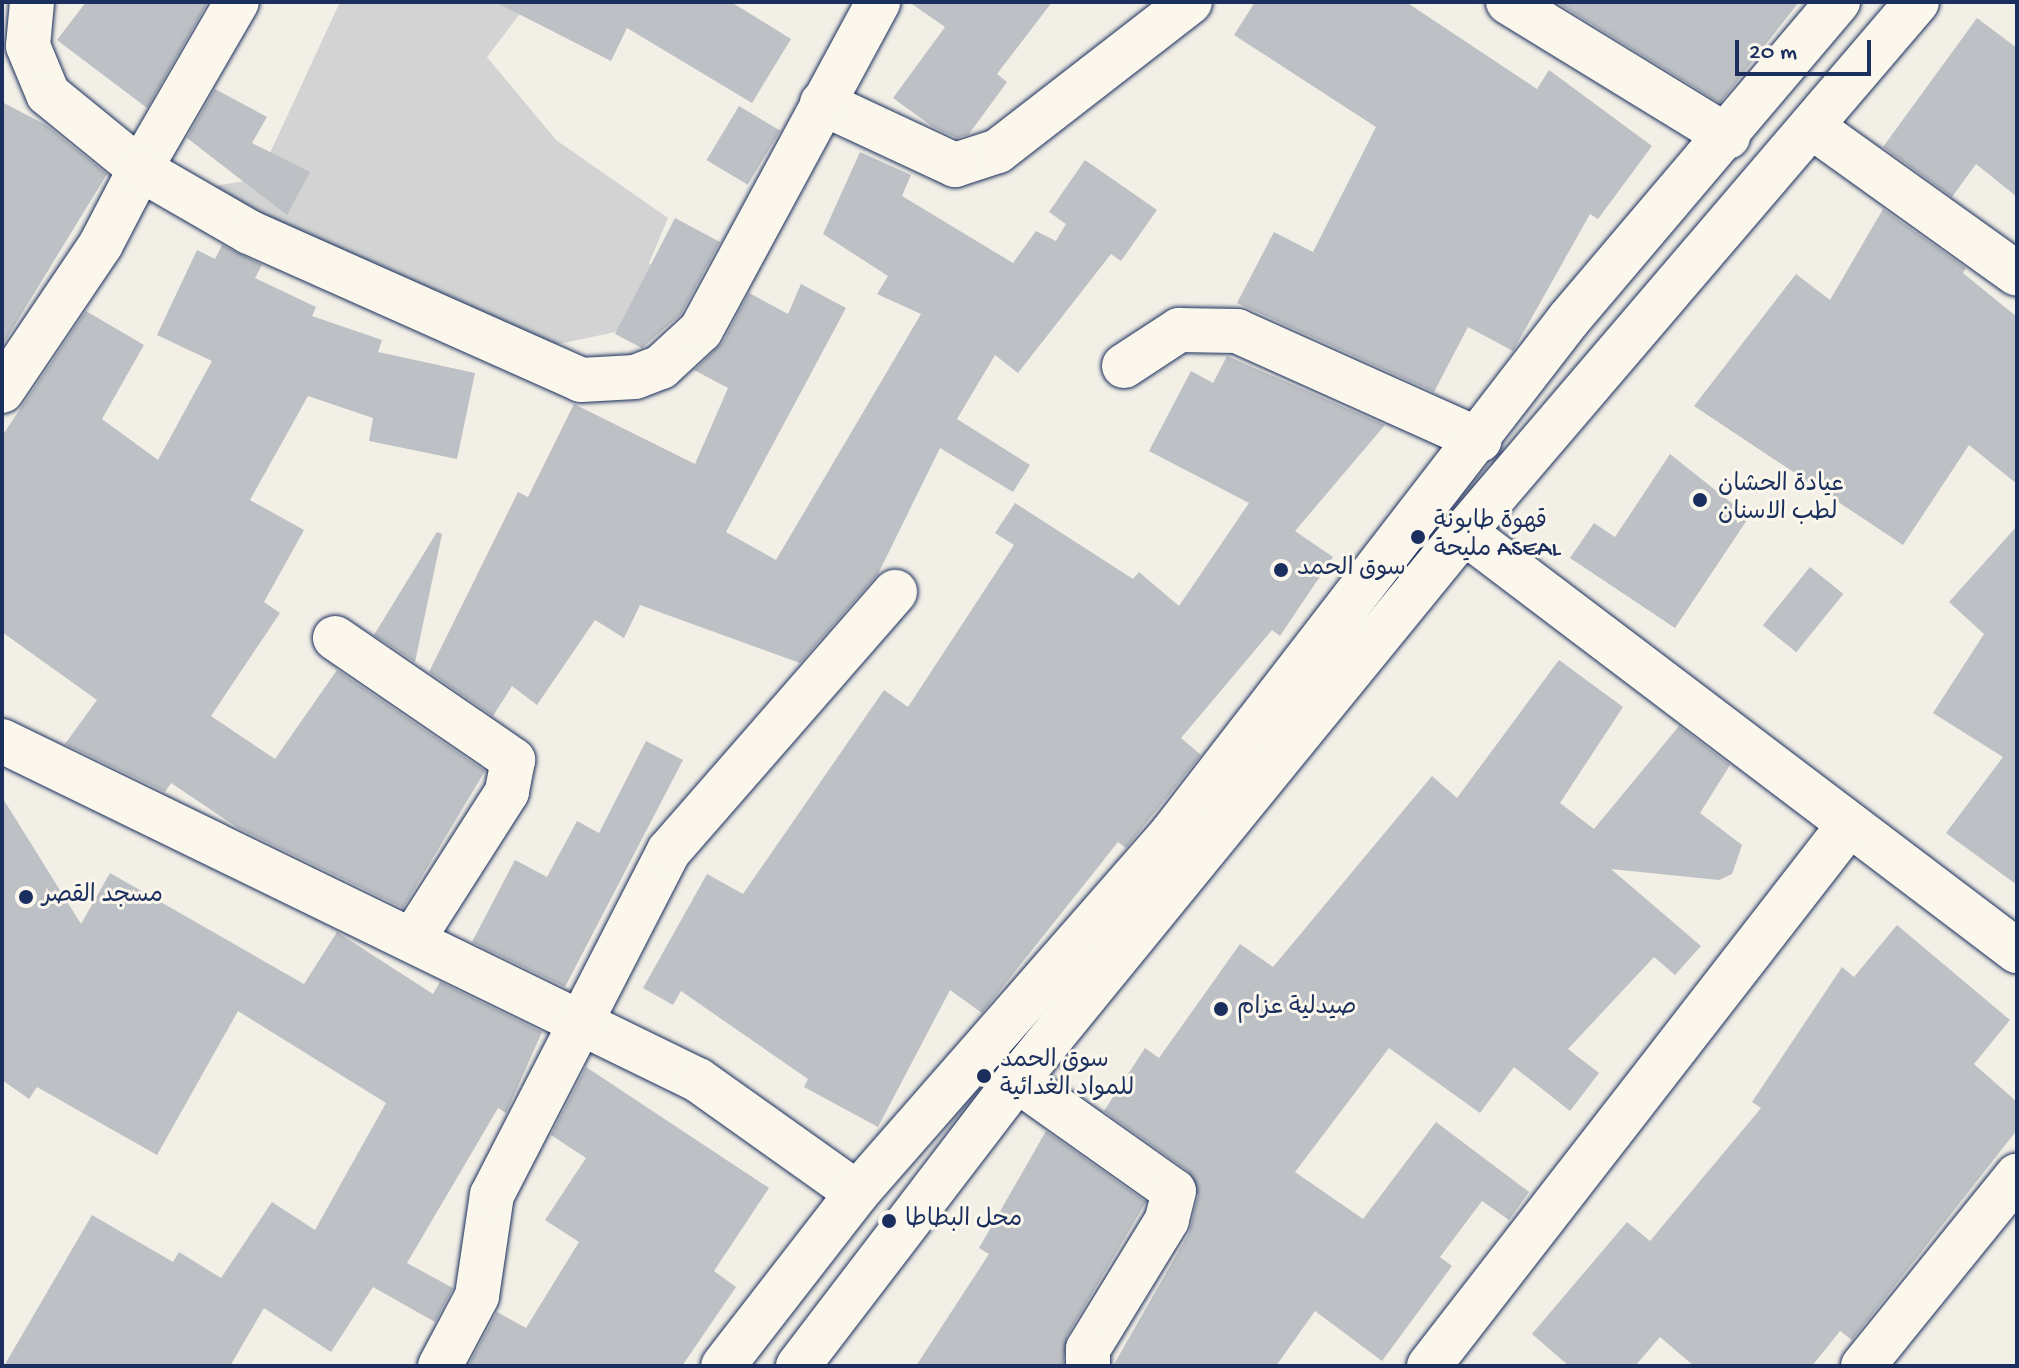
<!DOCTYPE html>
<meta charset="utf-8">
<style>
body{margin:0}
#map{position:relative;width:2019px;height:1368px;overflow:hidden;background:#f2efe6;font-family:"Gochi Hand","Playpen Sans Arabic",sans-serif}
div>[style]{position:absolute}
.green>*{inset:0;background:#d2d3d2}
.building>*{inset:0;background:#bdc0c4;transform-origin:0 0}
.roads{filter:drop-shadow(0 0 2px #1b2f5e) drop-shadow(0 0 2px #1b2f5e)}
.minor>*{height:44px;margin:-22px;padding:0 22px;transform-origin:22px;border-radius:22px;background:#fbf7ec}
.major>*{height:44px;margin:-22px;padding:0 22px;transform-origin:22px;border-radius:22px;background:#fbf7ec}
.dots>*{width:22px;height:22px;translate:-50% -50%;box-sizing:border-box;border:4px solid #fbf7ec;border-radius:50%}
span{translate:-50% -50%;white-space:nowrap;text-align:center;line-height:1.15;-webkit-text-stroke:6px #fbf7ec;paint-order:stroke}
.poi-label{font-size:24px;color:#1b2f5e}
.left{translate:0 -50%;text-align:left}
.frame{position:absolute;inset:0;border:4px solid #1b2f5e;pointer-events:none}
.scale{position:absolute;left:1735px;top:40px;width:136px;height:36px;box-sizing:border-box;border:4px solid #1b2f5e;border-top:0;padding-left:10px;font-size:24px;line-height:28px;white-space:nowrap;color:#1b2f5e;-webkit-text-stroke:6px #fbf7ec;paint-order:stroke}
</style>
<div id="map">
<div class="green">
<i style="clip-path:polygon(340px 2px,529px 2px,487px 57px,556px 140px,668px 218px,649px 263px,681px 287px,654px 324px,544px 347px,429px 313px,208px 187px,258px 179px)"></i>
</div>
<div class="building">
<i style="clip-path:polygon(86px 2px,208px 2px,147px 108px,57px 40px)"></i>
<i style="clip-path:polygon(495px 2px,731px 2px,791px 39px,752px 103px,627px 28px,611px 61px)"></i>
<i style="clip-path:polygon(909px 2px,1052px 2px,997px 74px,1007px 82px,969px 134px,957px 138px,933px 127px,893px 98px,945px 27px)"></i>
<i style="clip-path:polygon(1255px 2px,1406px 2px,1537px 89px,1549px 70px,1652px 146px,1598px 219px,1590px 214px,1513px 351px,1468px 327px,1434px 392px,1237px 303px,1274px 232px,1313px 252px,1376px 127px,1234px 35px)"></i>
<i style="clip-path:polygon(1556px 2px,1799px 2px,1720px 103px)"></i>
<i style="clip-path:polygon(1977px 18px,2017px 48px,2017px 197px,1976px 164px,1952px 197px,1883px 147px)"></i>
<i style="clip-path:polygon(215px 89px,267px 117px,252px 143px,310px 172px,287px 215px,187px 138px)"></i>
<i style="clip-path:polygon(2px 102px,46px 125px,107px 174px,2px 346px)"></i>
<i style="left:739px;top:106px;width:48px;height:63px;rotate:31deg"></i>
<i style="clip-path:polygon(860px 152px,911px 175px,902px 196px,1013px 263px,1036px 231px,1056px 241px,1066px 224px,1049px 212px,1085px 160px,1157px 210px,1121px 261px,1111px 254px,1018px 373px,995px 355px,957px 419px,1030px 465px,1013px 492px,940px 448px,878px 574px,800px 663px,640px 605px,624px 638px,595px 620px,537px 705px,512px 686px,493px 716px,429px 672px,518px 492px,528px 497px,574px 404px,695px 464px,728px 388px,694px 370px,723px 342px,749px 293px,788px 314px,801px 284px,846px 308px,726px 532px,776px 560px,921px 314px,877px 294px,888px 276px,823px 234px)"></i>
<i style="clip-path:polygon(1883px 209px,1966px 268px,1963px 273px,2017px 317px,2017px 484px,1969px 445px,1903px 545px,1694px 406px,1796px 274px,1830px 300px)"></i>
<i style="clip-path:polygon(675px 218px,720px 242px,681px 314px,642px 348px,615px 334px)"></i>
<i style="clip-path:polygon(222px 245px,262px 265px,255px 278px,316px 307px,312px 316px,382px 340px,378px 352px,475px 373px,457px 459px,369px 441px,373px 418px,308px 396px,250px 500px,304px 530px,264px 602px,280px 613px,211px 716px,275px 759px,337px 670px,485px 771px,403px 908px,238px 828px,171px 783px,165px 792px,65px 744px,97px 700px,2px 632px,2px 436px,86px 311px,144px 345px,102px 419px,158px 460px,212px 361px,157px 335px,197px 250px,215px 259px)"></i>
<i style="clip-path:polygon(1227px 356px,1385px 425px,1295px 531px,1333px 557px,1280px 636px,1272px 630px,1181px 738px,1201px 755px,1126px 848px,1118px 842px,982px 1013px,950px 990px,878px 1127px,804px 1087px,808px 1079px,681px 991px,673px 1005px,643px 988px,707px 874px,743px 894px,884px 690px,908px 707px,1014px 545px,995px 533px,1015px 503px,1133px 579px,1139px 572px,1179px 606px,1249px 503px,1149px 451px,1191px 371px,1213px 383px)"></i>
<i style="clip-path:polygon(1670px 454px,1749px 517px,1675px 628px,1570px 558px,1594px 523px,1615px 537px)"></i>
<i style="clip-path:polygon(2017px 526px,2017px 885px,1946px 833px,2003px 757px,1933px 713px,1984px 634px,1949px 602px)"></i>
<i style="clip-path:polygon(437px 532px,442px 534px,415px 662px,374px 635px)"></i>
<i style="left:1810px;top:567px;width:43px;height:75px;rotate:39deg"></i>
<i style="clip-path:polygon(1559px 660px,1623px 707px,1560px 803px,1594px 829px,1679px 726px,1730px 765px,1700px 813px,1742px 845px,1732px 874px,1719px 880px,1611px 869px,1701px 946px,1675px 975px,1654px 957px,1568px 1049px,1599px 1073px,1570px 1111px,1514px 1067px,1480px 1113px,1389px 1048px,1295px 1172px,1363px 1219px,1436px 1122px,1529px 1192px,1509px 1220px,1482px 1201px,1440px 1257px,1452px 1266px,1382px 1361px,1315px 1311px,1276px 1366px,1113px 1366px,1189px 1233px,1198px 1196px,1188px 1171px,1104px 1111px,1145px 1048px,1159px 1058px,1240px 944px,1273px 967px,1432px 776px,1457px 798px)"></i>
<i style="clip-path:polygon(646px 741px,683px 760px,565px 987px,472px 942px,515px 860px,547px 877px,577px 821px,599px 833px)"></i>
<i style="clip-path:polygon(2px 797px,81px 924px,110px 873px,304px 984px,337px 932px,433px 994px,440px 982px,542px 1032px,506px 1113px,498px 1108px,407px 1263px,453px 1288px,435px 1322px,373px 1287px,331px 1352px,264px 1308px,230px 1366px,4px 1366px,92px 1215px,173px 1262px,179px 1252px,221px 1278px,272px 1202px,315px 1230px,386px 1103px,238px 1011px,157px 1155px,37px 1087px,29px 1099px,2px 1080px)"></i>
<i style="clip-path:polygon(1897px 925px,2010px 1020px,1974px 1064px,2017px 1102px,2017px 1130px,1852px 1340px,1840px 1331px,1812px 1366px,1694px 1366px,1660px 1337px,1635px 1366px,1569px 1366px,1532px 1334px,1627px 1222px,1650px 1241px,1761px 1108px,1752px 1102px,1842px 967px,1854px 977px)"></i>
<i style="clip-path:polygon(586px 1067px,769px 1188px,714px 1271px,736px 1287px,682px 1366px,468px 1366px,497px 1312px,526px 1328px,579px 1242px,545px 1220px,586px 1158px,551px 1135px)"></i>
<i style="clip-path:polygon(1046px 1131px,1146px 1202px,1067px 1336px,1063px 1366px,916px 1366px,989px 1254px,979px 1248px)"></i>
</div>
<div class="roads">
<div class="minor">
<i style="left:32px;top:2px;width:44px;rotate:95.2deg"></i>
<i style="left:28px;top:46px;width:52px;rotate:67.4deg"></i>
<i style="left:48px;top:94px;width:119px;rotate:39.2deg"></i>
<i style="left:140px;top:169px;width:193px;rotate:-59.9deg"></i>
<i style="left:1508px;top:2px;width:258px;rotate:31.5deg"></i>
<i style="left:822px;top:103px;width:147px;rotate:25deg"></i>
<i style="left:955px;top:165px;width:45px;rotate:-18deg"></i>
<i style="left:998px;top:151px;width:243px;rotate:-37.8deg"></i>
<i style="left:1812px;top:127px;width:252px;rotate:35.6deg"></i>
<i style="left:1124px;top:366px;width:66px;rotate:-33.2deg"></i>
<i style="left:1179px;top:330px;width:58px;rotate:1deg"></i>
<i style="left:1237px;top:331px;width:266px;rotate:24.2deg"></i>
<i style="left:2px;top:391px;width:177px;rotate:-56deg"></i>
<i style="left:101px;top:244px;width:85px;rotate:-62.5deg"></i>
<i style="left:140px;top:169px;width:126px;rotate:30deg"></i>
<i style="left:249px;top:232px;width:363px;rotate:24deg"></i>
<i style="left:581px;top:380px;width:54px;rotate:-3.2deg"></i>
<i style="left:635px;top:377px;width:28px;rotate:-21deg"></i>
<i style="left:661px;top:367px;width:54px;rotate:-42.8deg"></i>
<i style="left:701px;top:330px;width:373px;rotate:-61.6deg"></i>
<i style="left:1464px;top:532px;width:694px;rotate:37.15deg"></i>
<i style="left:335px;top:638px;width:216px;rotate:34.4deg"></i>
<i style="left:513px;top:760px;width:33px;rotate:101deg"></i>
<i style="left:507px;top:792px;width:174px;rotate:122.6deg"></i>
<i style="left:2px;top:741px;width:774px;rotate:25.97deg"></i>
<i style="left:698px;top:1080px;width:195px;rotate:35.4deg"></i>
<i style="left:1017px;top:1080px;width:192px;rotate:35.3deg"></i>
<i style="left:1174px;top:1191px;width:30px;rotate:104deg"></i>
<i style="left:1167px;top:1220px;width:151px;rotate:121.5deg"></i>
<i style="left:1088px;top:1349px;width:17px;rotate:90deg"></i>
<i style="left:440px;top:1366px;width:79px;rotate:-62.1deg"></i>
<i style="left:477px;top:1296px;width:102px;rotate:-81.6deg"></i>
<i style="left:492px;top:1195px;width:387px;rotate:-62.8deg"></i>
<i style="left:669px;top:851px;width:344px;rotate:-48.9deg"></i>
<i style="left:1429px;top:1366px;width:683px;rotate:-52.19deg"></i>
<i style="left:1863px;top:1366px;width:245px;rotate:-51deg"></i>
</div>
<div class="major">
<i style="left:723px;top:1366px;width:219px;rotate:-52.2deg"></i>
<i style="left:857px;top:1193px;width:478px;rotate:-48.8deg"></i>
<i style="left:1172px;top:833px;width:649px;rotate:-52.32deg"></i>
<i style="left:1569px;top:319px;width:416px;rotate:-49.7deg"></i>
<i style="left:798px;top:1366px;width:360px;rotate:-52.6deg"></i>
<i style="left:1017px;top:1080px;width:707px;rotate:-50.8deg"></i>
<i style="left:1464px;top:532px;width:697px;rotate:-49.48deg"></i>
</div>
</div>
<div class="dots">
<i style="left:1700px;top:500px;background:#1b2f5e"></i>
<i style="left:1418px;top:537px;background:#1b2f5e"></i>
<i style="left:1281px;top:570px;background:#1b2f5e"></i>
<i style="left:26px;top:897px;background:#1b2f5e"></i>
<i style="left:1221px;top:1009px;background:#1b2f5e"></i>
<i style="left:984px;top:1076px;background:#1b2f5e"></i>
<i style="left:889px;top:1221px;background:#1b2f5e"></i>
</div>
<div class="poi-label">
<span class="left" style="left:1718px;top:500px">عيادة الحشان<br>لطب الاسنان</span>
<span class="left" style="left:1434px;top:537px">قهوة طابونة<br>مليحة ASEAL</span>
<span class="left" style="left:1297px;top:570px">سوق الحمد</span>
<span class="left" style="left:42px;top:897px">مسجد القصر</span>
<span class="left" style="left:1237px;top:1009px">صيدلية عزام</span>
<span class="left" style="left:1000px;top:1076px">سوق الحمد<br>للمواد الغدائية</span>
<span class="left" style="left:905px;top:1221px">محل البطاطا</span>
</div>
<div class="frame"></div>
<div class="scale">20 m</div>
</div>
